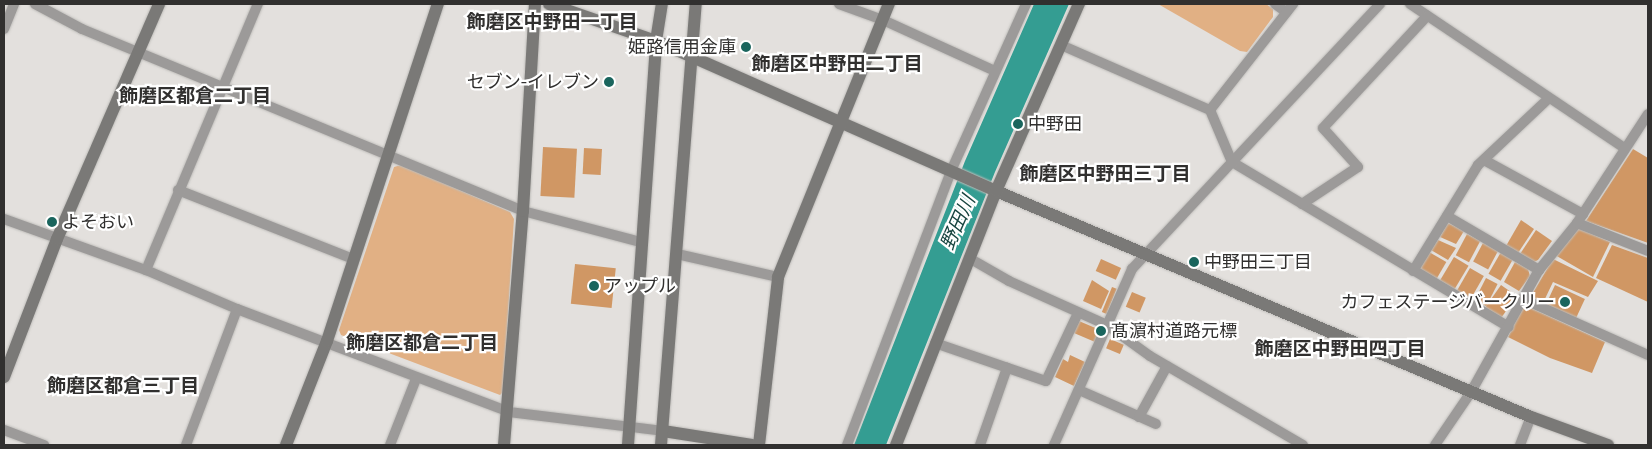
<!DOCTYPE html>
<meta charset="utf-8">
<style>
body{margin:0}
#map{position:relative;width:1652px;height:449px;overflow:hidden;background:#e3e0dd;font-family:Karla,"Noto Sans JP",sans-serif}
div>[style]{position:absolute}
.green>*{inset:0;background:#e1b084}
.water>*{inset:0;background:#349d92}
.building>*{inset:0;background:#d09764;transform-origin:0 0}
.roads{filter:drop-shadow(0 0 1px #bfbdba) drop-shadow(0 0 1px #bfbdba)}
.street>*{height:10px;margin:-5px;padding:0 5px;transform-origin:5px;border-radius:5px;background:#9c9a99}
.secondary>*{height:12px;margin:-6px;padding:0 6px;transform-origin:6px;border-radius:6px;background:#7a7977}
.dots>*{width:14px;height:14px;translate:-50% -50%;box-sizing:border-box;border:2px solid #fff;border-radius:50%}
span{translate:-50% -50%;white-space:nowrap;text-align:center;line-height:1.15;-webkit-text-stroke:4.5px #fff;paint-order:stroke}
.poi-label{font-size:18px;color:#31302f}
.right{translate:-100% -50%;text-align:right}
.left{translate:0 -50%;text-align:left}
.neighbourhood-label{font-size:19px;color:#31302f;font-weight:700}
.water-label{font-size:19px;color:#17443f;font-style:italic}
.frame{position:absolute;inset:0;border:5px solid #31302f;pointer-events:none}
</style>
<div id="map">
<div class="green">
<i style="clip-path:polygon(1158px 4px,1266px 4px,1273px 9px,1273px 17px,1247px 52px,1240px 51px)"></i>
<i style="clip-path:polygon(401px 165px,510px 212px,514px 219px,503px 392px,500px 395px,341px 335px,339px 330px,394px 167px)"></i>
</div>
<div class="water">
<i style="clip-path:polygon(1034px 4px,1069px 4px,995px 172px,886px 445px,854px 445px,965px 161px)"></i>
</div>
<div class="building">
<i style="left:543px;top:147px;width:34px;height:49px;rotate:3deg"></i>
<i style="left:584px;top:148px;width:18px;height:26px;rotate:3deg"></i>
<i style="clip-path:polygon(1633px 149px,1648px 158px,1648px 243px,1586px 221px)"></i>
<i style="clip-path:polygon(1521px 220px,1534px 229px,1518px 253px,1506px 246px)"></i>
<i style="clip-path:polygon(1448px 223px,1464px 231px,1456px 244px,1440px 237px)"></i>
<i style="clip-path:polygon(1577px 228px,1610px 242px,1593px 277px,1555px 255px)"></i>
<i style="clip-path:polygon(1536px 230px,1552px 241px,1538px 260px,1532px 263px,1520px 254px)"></i>
<i style="left:1467px;top:234px;width:15px;height:24px;rotate:28deg"></i>
<i style="clip-path:polygon(1438px 240px,1456px 248px,1448px 260px,1431px 250px)"></i>
<i style="left:1483px;top:243px;width:17px;height:21px;rotate:28deg"></i>
<i style="clip-path:polygon(1612px 245px,1648px 258px,1648px 302px,1596px 278px)"></i>
<i style="left:1429px;top:252px;width:20px;height:20px;rotate:30deg"></i>
<i style="left:1501px;top:252px;width:14px;height:25px;rotate:30deg"></i>
<i style="left:1454px;top:257px;width:17px;height:27px;rotate:31deg"></i>
<i style="left:1101px;top:259px;width:22px;height:13px;rotate:24deg"></i>
<i style="clip-path:polygon(1553px 259px,1598px 281px,1588px 297px,1553px 282px,1543px 303px,1531px 296px)"></i>
<i style="clip-path:polygon(1515px 262px,1528px 269px,1530px 276px,1519px 291px,1504px 282px)"></i>
<i style="left:575px;top:264px;width:41px;height:40px;rotate:6deg"></i>
<i style="left:1470px;top:268px;width:16px;height:27px;rotate:30deg"></i>
<i style="left:1486px;top:278px;width:13px;height:25px;rotate:27deg"></i>
<i style="clip-path:polygon(1092px 280px,1109px 291px,1101px 309px,1083px 301px)"></i>
<i style="left:1501px;top:285px;width:19px;height:30px;rotate:35deg"></i>
<i style="left:1555px;top:285px;width:33px;height:22px;rotate:25deg"></i>
<i style="left:1112px;top:287px;width:5px;height:27px;rotate:22deg"></i>
<i style="left:1132px;top:292px;width:15px;height:16px;rotate:23deg"></i>
<i style="clip-path:polygon(1524px 305px,1605px 342px,1592px 373px,1550px 358px,1508px 337px)"></i>
<i style="left:1079px;top:321px;width:23px;height:13px;rotate:23deg"></i>
<i style="left:1110px;top:339px;width:15px;height:10px;rotate:23deg"></i>
<i style="clip-path:polygon(1070px 355px,1085px 362px,1074px 386px,1055px 377px,1063px 359px,1068px 362px)"></i>
</div>
<div class="roads">
<div class="street">
<i style="left:35px;top:4px;width:53px;rotate:28deg"></i>
<i style="left:82px;top:29px;width:477px;rotate:22.4deg"></i>
<i style="left:523px;top:211px;width:121px;rotate:14.8deg"></i>
<i style="left:839px;top:4px;width:47px;rotate:20deg"></i>
<i style="left:883px;top:20px;width:123px;rotate:24.5deg"></i>
<i style="left:1275px;top:4px;width:14px;rotate:36deg"></i>
<i style="left:1410px;top:4px;width:258px;rotate:33.9deg"></i>
<i style="left:4px;top:29px;width:27px;rotate:-68deg"></i>
<i style="left:1061px;top:45px;width:163px;rotate:23.6deg"></i>
<i style="left:1210px;top:110px;width:56px;rotate:67.1deg"></i>
<i style="left:1232px;top:162px;width:322px;rotate:30.8deg"></i>
<i style="left:1210px;top:110px;width:135px;rotate:-51.9deg"></i>
<i style="left:1484px;top:160px;width:113px;rotate:28.6deg"></i>
<i style="left:178px;top:190px;width:188px;rotate:21.5deg"></i>
<i style="left:1302px;top:204px;width:67px;rotate:-33.5deg"></i>
<i style="left:1358px;top:167px;width:52px;rotate:-131.9deg"></i>
<i style="left:1323px;top:128px;width:153px;rotate:-47.1deg"></i>
<i style="left:1447px;top:216px;width:107px;rotate:30.4deg"></i>
<i style="left:4px;top:219px;width:151px;rotate:19.8deg"></i>
<i style="left:146px;top:270px;width:99px;rotate:23.2deg"></i>
<i style="left:237px;top:309px;width:291px;rotate:20.7deg"></i>
<i style="left:509px;top:412px;width:155px;rotate:7deg"></i>
<i style="left:1577px;top:223px;width:76px;rotate:21.5deg"></i>
<i style="left:677px;top:254px;width:104px;rotate:12.8deg"></i>
<i style="left:969px;top:258px;width:46px;rotate:29.9deg"></i>
<i style="left:1009px;top:281px;width:107px;rotate:24.2deg"></i>
<i style="left:1107px;top:325px;width:53px;rotate:35.8deg"></i>
<i style="left:1150px;top:356px;width:177px;rotate:30.2deg"></i>
<i style="left:146px;top:270px;width:289px;rotate:-67.2deg"></i>
<i style="left:1413px;top:271px;width:124px;rotate:-58.5deg"></i>
<i style="left:1478px;top:165px;width:96px;rotate:-43.3deg"></i>
<i style="left:1523px;top:299px;width:137px;rotate:24.1deg"></i>
<i style="left:935px;top:343px;width:117px;rotate:18.9deg"></i>
<i style="left:1046px;top:381px;width:75px;rotate:-64.8deg"></i>
<i style="left:1079px;top:390px;width:84px;rotate:23.8deg"></i>
<i style="left:1139px;top:417px;width:58px;rotate:-61.2deg"></i>
<i style="left:4px;top:430px;width:43px;rotate:20.6deg"></i>
<i style="left:186px;top:445px;width:145px;rotate:-69.4deg"></i>
<i style="left:390px;top:445px;width:71px;rotate:-68.5deg"></i>
<i style="left:847px;top:445px;width:293px;rotate:-69.2deg"></i>
<i style="left:951px;top:171px;width:183px;rotate:-65.8deg"></i>
<i style="left:980px;top:445px;width:82px;rotate:-70.7deg"></i>
<i style="left:1054px;top:445px;width:193px;rotate:-66.1deg"></i>
<i style="left:1132px;top:269px;width:363px;rotate:-46.9deg"></i>
<i style="left:1435px;top:445px;width:64px;rotate:-55.8deg"></i>
<i style="left:1471px;top:392px;width:140px;rotate:-60.9deg"></i>
<i style="left:1539px;top:270px;width:60px;rotate:-51deg"></i>
<i style="left:1577px;top:223px;width:130px;rotate:-56.9deg"></i>
<i style="left:1520px;top:445px;width:30px;rotate:-69deg"></i>
</div>
<div class="secondary">
<i style="left:549px;top:4px;width:113px;rotate:19.1deg"></i>
<i style="left:656px;top:41px;width:372px;rotate:23.8deg"></i>
<i style="left:996px;top:191px;width:581px;rotate:22.9deg"></i>
<i style="left:1531px;top:417px;width:82px;rotate:20deg"></i>
<i style="left:4px;top:377px;width:148px;rotate:-69deg"></i>
<i style="left:57px;top:239px;width:256px;rotate:-66.5deg"></i>
<i style="left:663px;top:431px;width:90px;rotate:8.9deg"></i>
<i style="left:286px;top:445px;width:112px;rotate:-68.5deg"></i>
<i style="left:327px;top:341px;width:355px;rotate:-71.8deg"></i>
<i style="left:504px;top:445px;width:235px;rotate:-85.4deg"></i>
<i style="left:523px;top:211px;width:207px;rotate:-86.7deg"></i>
<i style="left:628px;top:445px;width:405px;rotate:-86deg"></i>
<i style="left:656px;top:41px;width:37px;rotate:-81deg"></i>
<i style="left:661px;top:445px;width:442px;rotate:-85.5deg"></i>
<i style="left:759px;top:445px;width:169px;rotate:-83.5deg"></i>
<i style="left:778px;top:277px;width:295px;rotate:-67.9deg"></i>
<i style="left:896px;top:445px;width:273px;rotate:-68.5deg"></i>
<i style="left:996px;top:191px;width:205px;rotate:-66.1deg"></i>
</div>
</div>
<div class="dots">
<i style="left:746px;top:47px;background:#1a655d"></i>
<i style="left:609px;top:82px;background:#1a655d"></i>
<i style="left:1018px;top:124px;background:#1a655d"></i>
<i style="left:52px;top:222px;background:#1a655d"></i>
<i style="left:1194px;top:262px;background:#1a655d"></i>
<i style="left:594px;top:286px;background:#1a655d"></i>
<i style="left:1565px;top:302px;background:#1a655d"></i>
<i style="left:1101px;top:331px;background:#1a655d"></i>
</div>
<div class="poi-label">
<span class="right" style="left:736px;top:47px">姫路信用金庫</span>
<span class="right" style="left:599px;top:82px">セブン-イレブン</span>
<span class="left" style="left:1028px;top:124px">中野田</span>
<span class="left" style="left:62px;top:222px">よそおい</span>
<span class="left" style="left:1204px;top:262px">中野田三丁目</span>
<span class="left" style="left:604px;top:286px">アップル</span>
<span class="right" style="left:1555px;top:302px">カフェステージバークリー</span>
<span class="left" style="left:1111px;top:331px">髙濵村道路元標</span>
</div>
<div class="neighbourhood-label">
<span style="left:552px;top:23px">飾磨区中野田一丁目</span>
<span style="left:837px;top:65px">飾磨区中野田二丁目</span>
<span style="left:195px;top:97px">飾磨区都倉二丁目</span>
<span style="left:1105px;top:175px">飾磨区中野田三丁目</span>
<span style="left:422px;top:344px">飾磨区都倉二丁目</span>
<span style="left:1340px;top:350px">飾磨区中野田四丁目</span>
<span style="left:123px;top:387px">飾磨区都倉三丁目</span>
</div>
<div class="water-label">
<span style="left:959px;top:223px;rotate:-66deg">野田川</span>
</div>
<div class="frame"></div>
</div>
